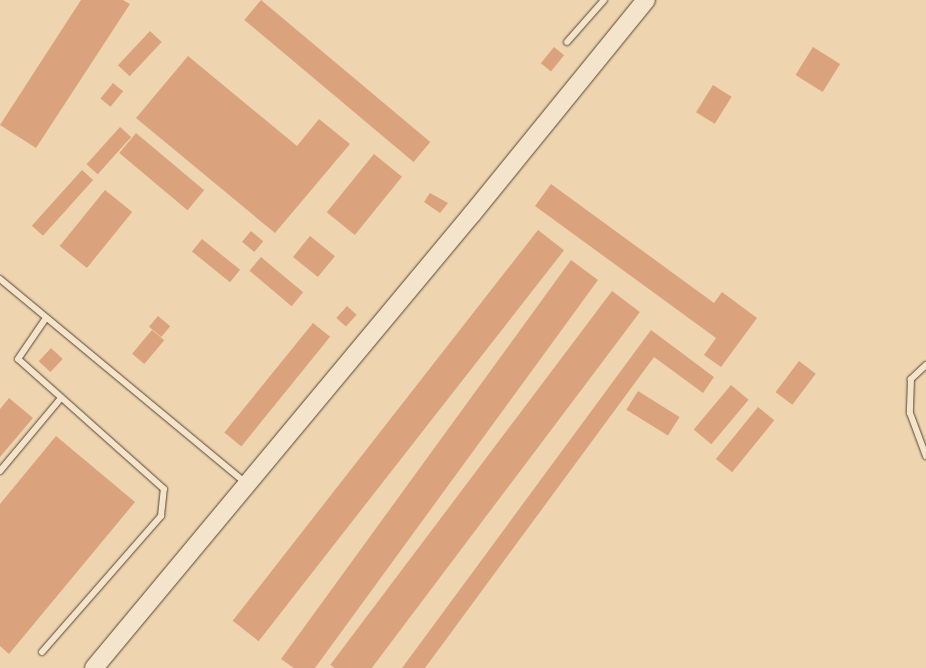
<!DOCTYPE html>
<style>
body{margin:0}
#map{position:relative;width:926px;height:668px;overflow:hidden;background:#eed5af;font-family:Alegreya,serif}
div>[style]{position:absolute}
.building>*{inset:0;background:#daa37e;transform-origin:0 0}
.roads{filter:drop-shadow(0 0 1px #564433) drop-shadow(0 0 1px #564433)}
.lane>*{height:6px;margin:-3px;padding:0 3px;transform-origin:3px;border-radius:3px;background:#f4e4cb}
.secondary>*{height:18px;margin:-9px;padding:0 9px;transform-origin:9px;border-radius:9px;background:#f4e4cb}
span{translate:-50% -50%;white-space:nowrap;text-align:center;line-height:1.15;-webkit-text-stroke:4.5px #f4e4cb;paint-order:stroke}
</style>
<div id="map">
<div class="building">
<i style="clip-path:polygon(81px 0,123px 0,130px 4px,36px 148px,0 125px)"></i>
<i style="left:261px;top:0;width:221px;height:26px;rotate:40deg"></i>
<i style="left:150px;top:31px;width:16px;height:47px;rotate:43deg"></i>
<i style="left:554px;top:47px;width:13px;height:21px;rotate:39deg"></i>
<i style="left:813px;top:47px;width:32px;height:33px;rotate:32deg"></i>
<i style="clip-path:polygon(188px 56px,297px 146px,319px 119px,350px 144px,275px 233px,136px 118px)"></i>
<i style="left:113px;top:83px;width:13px;height:20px;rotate:39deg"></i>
<i style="left:713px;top:85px;width:22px;height:32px;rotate:32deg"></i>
<i style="left:120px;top:127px;width:15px;height:50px;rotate:42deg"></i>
<i style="left:136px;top:133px;width:89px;height:26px;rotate:40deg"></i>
<i style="left:374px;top:154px;width:36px;height:75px;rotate:39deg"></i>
<i style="left:82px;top:170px;width:15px;height:75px;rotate:42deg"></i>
<i style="clip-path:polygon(551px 184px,714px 303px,722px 292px,757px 318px,721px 367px,704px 355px,716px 338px,535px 206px)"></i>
<i style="left:105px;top:190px;width:35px;height:72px;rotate:39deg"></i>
<i style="clip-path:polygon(430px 193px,448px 203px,440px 213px,424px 202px)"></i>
<i style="left:538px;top:230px;width:33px;height:496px;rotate:38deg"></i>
<i style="left:251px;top:231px;width:16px;height:14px;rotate:40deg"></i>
<i style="left:310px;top:236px;width:32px;height:27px;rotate:39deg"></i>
<i style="left:202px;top:239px;width:49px;height:16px;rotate:39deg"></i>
<i style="left:261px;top:257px;width:55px;height:18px;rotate:40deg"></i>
<i style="clip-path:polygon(571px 260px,598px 280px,315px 668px,294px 668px,281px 659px)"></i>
<i style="left:612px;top:291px;width:35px;height:468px;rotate:37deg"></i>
<i style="left:347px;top:306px;width:13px;height:16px;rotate:42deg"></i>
<i style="left:158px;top:316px;width:16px;height:14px;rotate:40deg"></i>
<i style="left:313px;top:323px;width:22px;height:141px;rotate:39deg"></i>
<i style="left:152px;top:330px;width:16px;height:31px;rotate:40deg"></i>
<i style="clip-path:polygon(651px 330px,714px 377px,703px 393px,654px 357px,425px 668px,402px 668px)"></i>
<i style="left:51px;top:348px;width:16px;height:18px;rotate:43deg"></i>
<i style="left:799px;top:361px;width:21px;height:39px;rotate:37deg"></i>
<i style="left:731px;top:385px;width:23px;height:58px;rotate:40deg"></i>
<i style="left:638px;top:391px;width:49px;height:22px;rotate:32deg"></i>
<i style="clip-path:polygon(9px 398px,33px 418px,0 457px,0 409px)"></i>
<i style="left:758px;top:407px;width:21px;height:67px;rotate:39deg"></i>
<i style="clip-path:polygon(56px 436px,135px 502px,9px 654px,0 646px,0 504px)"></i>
</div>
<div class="roads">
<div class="lane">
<i style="left:567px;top:42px;width:56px;rotate:-48.6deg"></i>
<i style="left:0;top:279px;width:320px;rotate:39.7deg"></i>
<i style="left:926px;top:365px;width:21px;rotate:137deg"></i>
<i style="left:911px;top:379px;width:34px;rotate:92deg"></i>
<i style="left:910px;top:413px;width:46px;rotate:69.6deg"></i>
<i style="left:0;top:471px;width:95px;rotate:-50.1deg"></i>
<i style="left:42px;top:652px;width:181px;rotate:-48.8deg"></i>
<i style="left:161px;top:516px;width:27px;rotate:-84deg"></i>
<i style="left:164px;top:489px;width:195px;rotate:-138.3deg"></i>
<i style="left:18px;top:359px;width:50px;rotate:-55.7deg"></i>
</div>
<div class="secondary">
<i style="left:94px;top:668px;width:591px;rotate:-50.22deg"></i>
<i style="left:472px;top:214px;width:276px;rotate:-50.9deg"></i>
</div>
</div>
</div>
